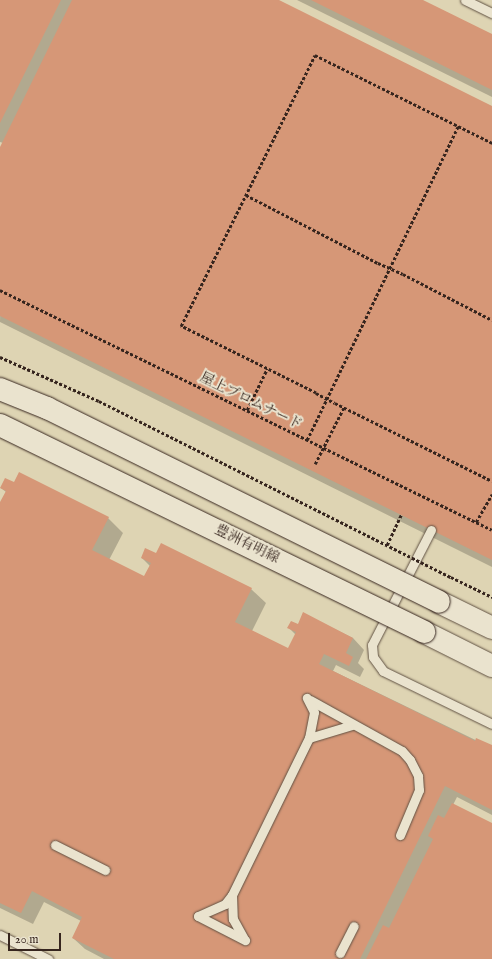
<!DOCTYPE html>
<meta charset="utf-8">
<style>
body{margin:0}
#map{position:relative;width:492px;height:959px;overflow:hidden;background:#ded4b3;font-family:"IM FELL English","Noto Serif JP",serif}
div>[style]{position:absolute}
.shadow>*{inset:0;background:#0003}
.building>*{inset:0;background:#d69777}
.path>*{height:2.5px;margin-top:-1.25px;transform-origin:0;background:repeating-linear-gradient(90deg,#36251e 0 3px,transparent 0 5px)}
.roads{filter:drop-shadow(0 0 1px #605143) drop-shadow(0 0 1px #605143)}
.lane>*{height:9px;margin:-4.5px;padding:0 4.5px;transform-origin:4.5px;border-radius:4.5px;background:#eae3ce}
.secondary>*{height:22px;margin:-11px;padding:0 11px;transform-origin:11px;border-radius:11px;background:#eae3ce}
.path-bridge>*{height:2.5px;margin-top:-1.25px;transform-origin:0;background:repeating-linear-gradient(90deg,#36251e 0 3px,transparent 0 5px)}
.bridges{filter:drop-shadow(0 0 1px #36251e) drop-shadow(0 0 1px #36251e)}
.secondary-bridge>*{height:22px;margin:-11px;padding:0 11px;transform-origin:11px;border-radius:11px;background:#eae3ce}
span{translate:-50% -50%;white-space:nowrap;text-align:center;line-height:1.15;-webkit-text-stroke:4px #eae3ce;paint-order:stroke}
.street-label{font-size:14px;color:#36251e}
.scale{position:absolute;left:8px;top:933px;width:53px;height:18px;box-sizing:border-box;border:2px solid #36251e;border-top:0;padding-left:5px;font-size:12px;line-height:14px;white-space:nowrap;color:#36251e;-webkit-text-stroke:3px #eae3ce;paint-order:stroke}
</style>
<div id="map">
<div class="shadow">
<i style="clip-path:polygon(0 0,276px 0,492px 107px,492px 567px,0 322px,3px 143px,0 142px)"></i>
<i style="clip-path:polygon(297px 0,421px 0,492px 35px,492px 97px)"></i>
<i style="clip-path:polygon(1px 488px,108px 518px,123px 533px,109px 560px,147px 579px,151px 567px,142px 558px,251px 589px,266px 603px,252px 631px,288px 650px,296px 635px,289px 628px,298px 625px,304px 614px,353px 638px,364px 650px,358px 663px,364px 669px,360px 677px,336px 665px,333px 671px,492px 748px,492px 815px,457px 797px,453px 805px,492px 824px,492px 959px,104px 959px,85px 949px,73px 938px,81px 921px,44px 902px,33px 924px,0 908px,0 507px,6px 492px)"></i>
</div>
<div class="building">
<i style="clip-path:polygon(0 0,61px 0,0 123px)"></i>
<i style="clip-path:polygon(72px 0,279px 0,492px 106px,492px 560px,0 316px,0 147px)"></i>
<i style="clip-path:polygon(311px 0,423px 0,492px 34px,492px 90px)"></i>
<i style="clip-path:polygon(19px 472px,109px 517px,92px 550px,144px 576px,151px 563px,141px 558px,145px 548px,156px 553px,161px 543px,252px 588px,235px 622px,288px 648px,296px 632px,287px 628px,291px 621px,298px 624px,303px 612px,353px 638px,346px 653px,353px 657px,349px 666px,324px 654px,319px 664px,475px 741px,476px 738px,492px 745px,492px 810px,445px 786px,360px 959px,114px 959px,72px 938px,82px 917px,32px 891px,21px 913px,0 903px,0 502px,6px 491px,0 488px,5px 478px,14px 482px)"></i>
<i style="clip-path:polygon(452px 803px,492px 823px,492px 959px,366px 959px,383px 925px,389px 928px,433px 839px,428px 836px,438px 815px,444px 818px)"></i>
</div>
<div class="path">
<i style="left:246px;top:195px;width:148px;rotate:27.3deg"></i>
<i style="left:403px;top:274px;width:100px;rotate:27.3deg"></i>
<i style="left:0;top:290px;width:547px;rotate:26deg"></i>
<i style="left:316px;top:393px;width:151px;rotate:-153.6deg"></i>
<i style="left:181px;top:326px;width:302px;rotate:-63.7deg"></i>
<i style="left:315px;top:55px;width:198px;rotate:26.4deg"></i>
<i style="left:335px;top:403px;width:175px;rotate:26.4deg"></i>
<i style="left:247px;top:410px;width:46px;rotate:-64deg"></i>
<i style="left:307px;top:440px;width:348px;rotate:-64.3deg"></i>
<i style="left:315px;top:464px;width:64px;rotate:-63deg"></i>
<i style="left:476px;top:522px;width:32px;rotate:-60deg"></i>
<i style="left:387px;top:545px;width:33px;rotate:-65deg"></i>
<i style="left:451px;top:577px;width:46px;rotate:26deg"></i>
</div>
<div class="roads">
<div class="lane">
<i style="left:465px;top:0;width:30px;rotate:26deg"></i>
<i style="left:431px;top:530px;width:129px;rotate:117.2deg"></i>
<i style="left:372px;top:645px;width:12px;rotate:85deg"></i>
<i style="left:373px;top:657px;width:17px;rotate:54deg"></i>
<i style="left:383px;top:671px;width:121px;rotate:25.9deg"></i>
<i style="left:310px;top:700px;width:105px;rotate:29deg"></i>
<i style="left:402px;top:751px;width:12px;rotate:48deg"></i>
<i style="left:410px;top:760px;width:18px;rotate:63deg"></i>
<i style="left:418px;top:776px;width:14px;rotate:86deg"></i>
<i style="left:419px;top:790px;width:49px;rotate:112.9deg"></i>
<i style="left:309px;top:738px;width:45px;rotate:-16.8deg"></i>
<i style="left:55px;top:845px;width:56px;rotate:26.6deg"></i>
<i style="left:232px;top:895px;width:24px;rotate:88deg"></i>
<i style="left:233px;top:919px;width:23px;rotate:61deg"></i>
<i style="left:198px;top:916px;width:30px;rotate:-24deg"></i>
<i style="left:225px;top:904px;width:11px;rotate:-52deg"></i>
<i style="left:232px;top:895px;width:175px;rotate:-63.9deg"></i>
<i style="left:309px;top:738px;width:26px;rotate:-79deg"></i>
<i style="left:314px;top:712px;width:16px;rotate:-117deg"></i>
<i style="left:198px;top:916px;width:53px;rotate:27.1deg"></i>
<i style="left:0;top:935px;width:54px;rotate:26.6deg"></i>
<i style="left:340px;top:953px;width:30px;rotate:-63deg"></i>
</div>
<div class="secondary">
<i style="left:439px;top:602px;width:59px;rotate:26.1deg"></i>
<i style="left:424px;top:632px;width:76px;rotate:26.6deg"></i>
</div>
</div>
<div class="path-bridge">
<i style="left:378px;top:263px;width:27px;rotate:24deg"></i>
<i style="left:0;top:357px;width:108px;rotate:24deg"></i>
<i style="left:99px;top:401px;width:394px;rotate:26.6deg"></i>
<i style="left:316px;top:393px;width:21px;rotate:28deg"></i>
</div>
<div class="bridges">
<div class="secondary-bridge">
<i style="left:0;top:389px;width:51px;rotate:22deg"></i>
<i style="left:47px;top:408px;width:437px;rotate:26.3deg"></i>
<i style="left:0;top:425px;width:472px;rotate:26deg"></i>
</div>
</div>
<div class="street-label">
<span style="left:251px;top:401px;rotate:26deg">屋上プロムナード</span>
<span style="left:247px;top:544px;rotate:26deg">豊洲有明線</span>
</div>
<div class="scale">20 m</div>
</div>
